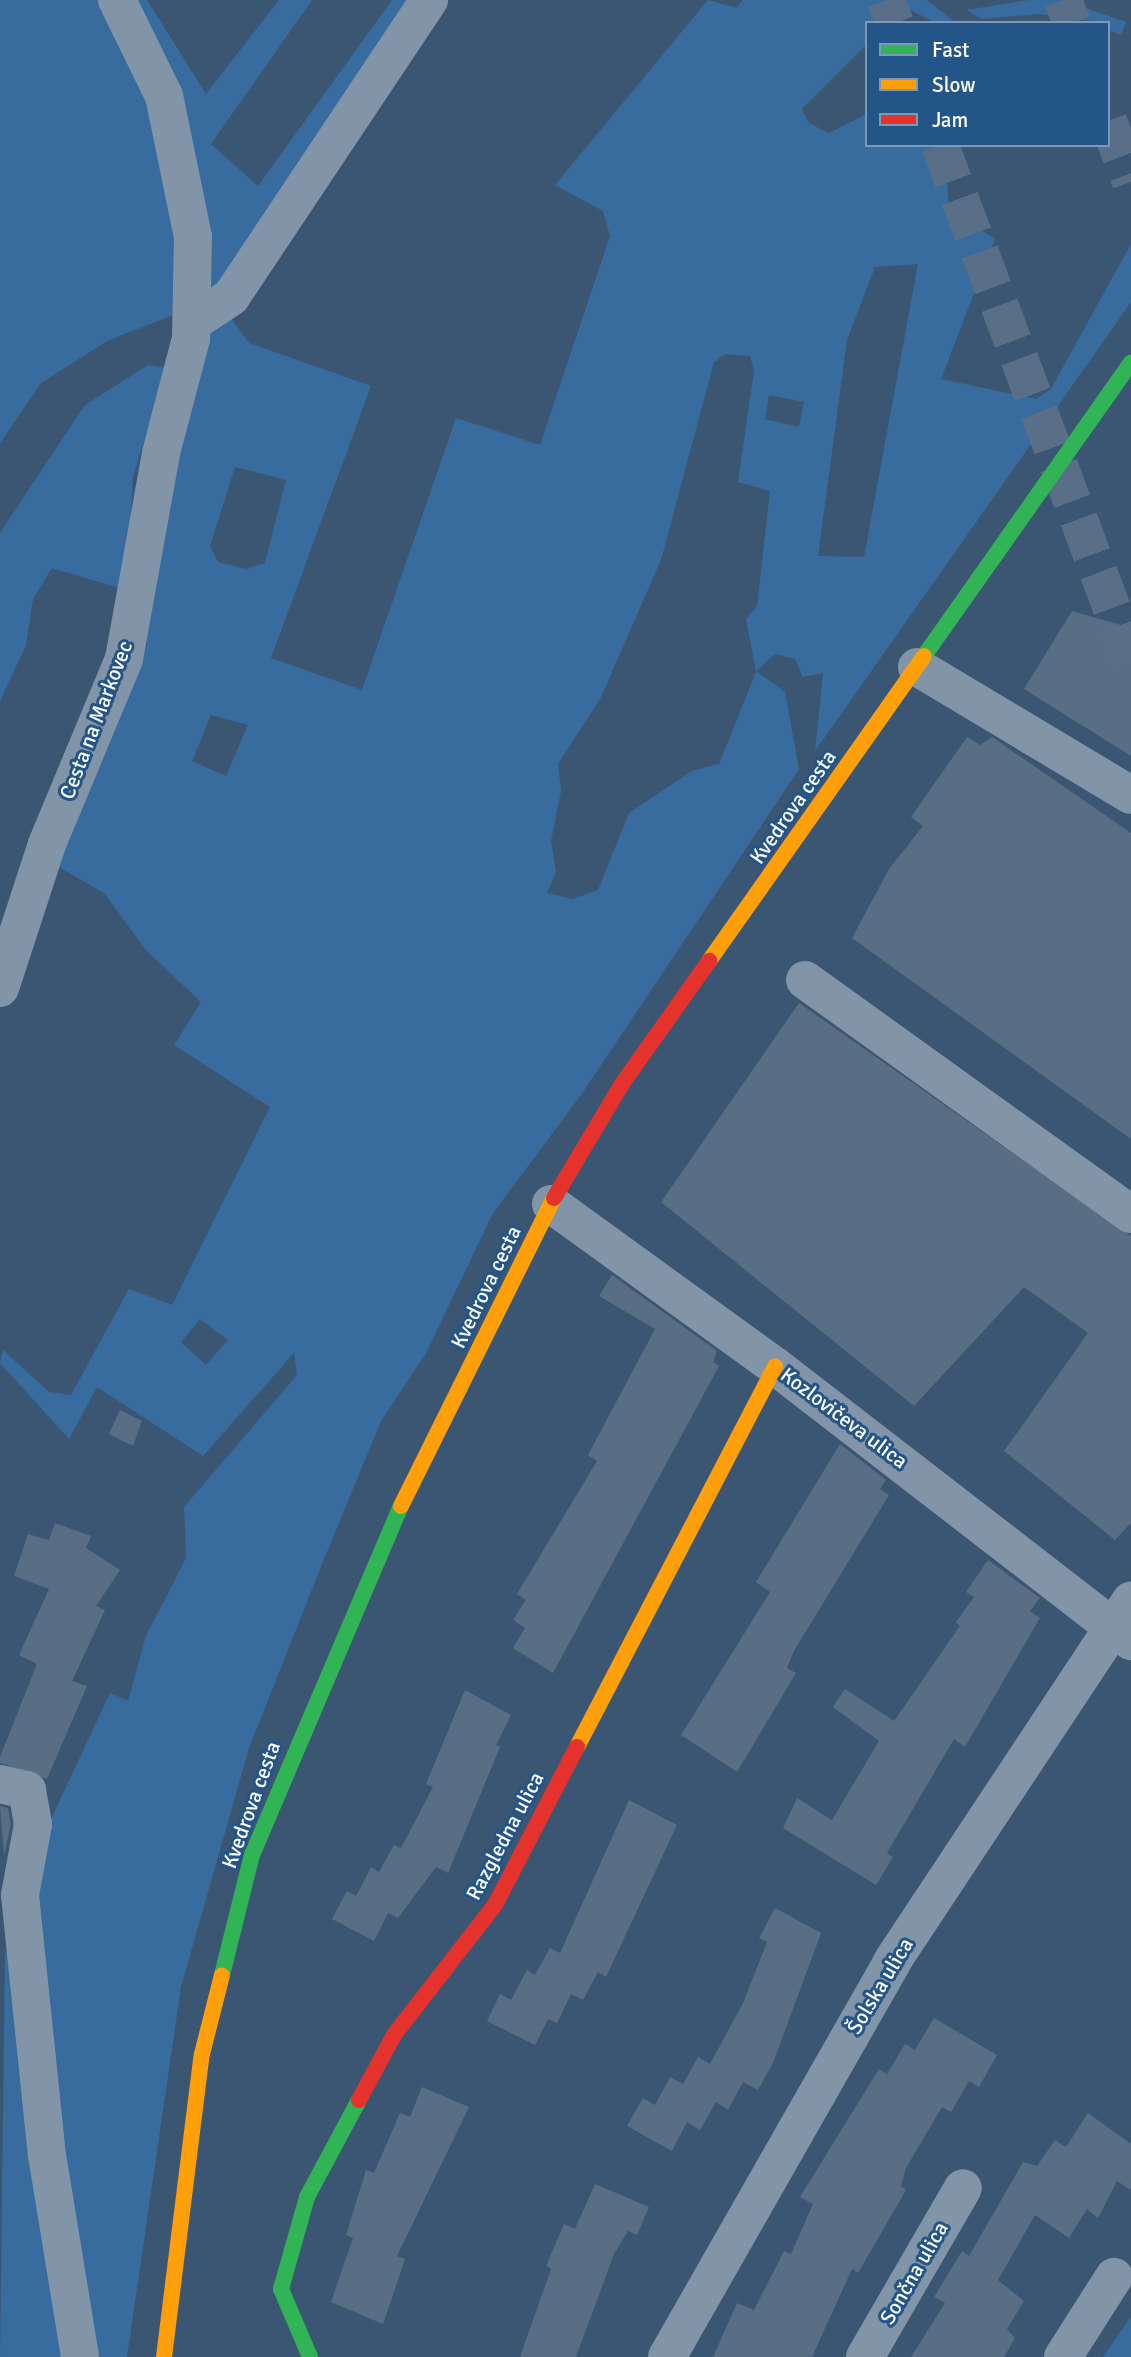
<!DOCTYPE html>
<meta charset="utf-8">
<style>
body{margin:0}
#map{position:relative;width:1131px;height:2357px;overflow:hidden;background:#3b5672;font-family:Signika,sans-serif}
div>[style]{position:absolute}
.green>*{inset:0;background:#386c9f}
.building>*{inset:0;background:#586e84}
.highway-tunnel>*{height:38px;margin-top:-19px;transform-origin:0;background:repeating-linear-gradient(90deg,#586f87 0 38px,transparent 0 57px)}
.street>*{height:38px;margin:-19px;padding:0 19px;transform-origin:19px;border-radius:19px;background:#8294a7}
.fast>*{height:16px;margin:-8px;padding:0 8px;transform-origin:8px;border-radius:8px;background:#30b455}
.slow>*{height:16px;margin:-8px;padding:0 8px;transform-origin:8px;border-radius:8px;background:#ff9f0a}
.jam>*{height:16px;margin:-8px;padding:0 8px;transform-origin:8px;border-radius:8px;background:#e5322d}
span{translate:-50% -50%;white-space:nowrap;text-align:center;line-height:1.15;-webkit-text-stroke:6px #245589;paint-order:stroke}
.street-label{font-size:21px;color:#fff}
.legend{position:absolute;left:865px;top:21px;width:245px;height:126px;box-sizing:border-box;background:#245589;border:2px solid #7c99b8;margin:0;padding:9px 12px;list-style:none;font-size:21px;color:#fff}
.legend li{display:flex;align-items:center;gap:14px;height:35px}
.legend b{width:35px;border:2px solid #7c99b8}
</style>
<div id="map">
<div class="green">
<i style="clip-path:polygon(0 0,104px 0,171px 151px,181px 312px,109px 340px,41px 383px,0 443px)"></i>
<i style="clip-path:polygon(130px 0,147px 0,206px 94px,279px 0,312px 0,211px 144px,258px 186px,392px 0,419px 0,243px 270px,207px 290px)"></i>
<i style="clip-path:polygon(evenodd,708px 0,736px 8px,743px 0,927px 0,956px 23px,937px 23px,904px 7px,888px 23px,867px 23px,867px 44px,802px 109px,809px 123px,829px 133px,867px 114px,867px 145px,958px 145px,946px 166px,949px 210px,995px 239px,941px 379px,1036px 399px,1051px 389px,1131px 244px,1131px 302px,815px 751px,823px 673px,803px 677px,795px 659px,775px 654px,756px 671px,785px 692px,799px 769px,581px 1095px,493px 1213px,426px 1353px,381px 1421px,322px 1564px,249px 1748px,181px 1987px,127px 2357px,90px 2357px,73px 2270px,32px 1860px,110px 1693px,128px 1701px,146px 1636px,186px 1558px,184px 1507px,297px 1375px,294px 1353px,203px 1456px,97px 1387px,69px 1439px,0 1363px,3px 1350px,49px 1392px,71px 1395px,129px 1289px,172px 1305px,270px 1107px,174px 1045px,201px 1002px,145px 949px,105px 894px,51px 862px,147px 645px,144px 586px,208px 331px,231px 318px,249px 343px,371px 386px,271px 658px,362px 690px,456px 418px,540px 445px,610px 236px,603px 211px,555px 185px,708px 0,918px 264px,864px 557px,818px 556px,847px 340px,875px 267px,918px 264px,708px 0,726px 354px,750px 356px,754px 371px,738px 482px,770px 491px,757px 606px,746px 619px,756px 672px,719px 764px,692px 771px,629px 813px,598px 890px,573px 899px,547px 893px,556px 872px,551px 841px,561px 791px,558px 764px,600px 699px,661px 560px,714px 362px,726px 354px,708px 0,769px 395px,804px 402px,799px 427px,765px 419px,769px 395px,708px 0,235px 467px,286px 480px,265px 563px,246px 569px,218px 562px,210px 546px,235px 467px,708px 0,211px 715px,248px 725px,226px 776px,192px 761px,211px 715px,708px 0,200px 1319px,228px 1340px,206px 1365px,181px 1342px,200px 1319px)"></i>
<i style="clip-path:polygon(1029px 0,1062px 0,1126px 22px,1121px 35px,1108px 30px,1108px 23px,1039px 14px,982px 19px,966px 10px)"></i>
<i style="clip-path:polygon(148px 365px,166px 368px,133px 477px,126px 590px,52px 568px,33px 599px,26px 645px,0 701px,0 533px,85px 405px)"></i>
<i style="clip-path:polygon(5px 1952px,16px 1956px,68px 2357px,0 2357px)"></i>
<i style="clip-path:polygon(1131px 2317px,1131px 2357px,1103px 2357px)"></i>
</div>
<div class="building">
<i style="clip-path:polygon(1072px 611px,1131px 628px,1131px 756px,1024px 689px)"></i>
<i style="clip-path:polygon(967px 737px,980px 745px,992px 737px,1131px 833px,1131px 1139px,852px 938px,889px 869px,923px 826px,911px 817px)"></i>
<i style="clip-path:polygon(799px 1003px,1131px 1236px,1131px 1523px,1115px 1540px,1004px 1451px,1088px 1333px,1024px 1287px,914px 1406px,661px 1202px)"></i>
<i style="clip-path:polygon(612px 1275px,717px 1351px,713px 1362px,719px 1366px,553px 1673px,513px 1648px,525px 1628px,513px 1620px,526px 1600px,517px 1594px,597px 1461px,588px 1455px,655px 1329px,599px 1296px)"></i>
<i style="clip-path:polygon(120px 1410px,142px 1421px,133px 1446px,109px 1434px)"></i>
<i style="clip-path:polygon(840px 1444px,886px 1480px,880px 1489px,889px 1495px,794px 1651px,787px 1668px,796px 1673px,737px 1772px,681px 1735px,770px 1592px,756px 1582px)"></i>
<i style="clip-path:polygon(55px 1523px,91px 1536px,86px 1548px,120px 1570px,96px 1606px,105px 1610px,72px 1681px,87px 1686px,47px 1779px,0 1763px,0 1757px,37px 1664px,19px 1655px,49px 1589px,14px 1576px,28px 1534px,49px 1540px)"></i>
<i style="clip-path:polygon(988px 1560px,1040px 1598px,1030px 1611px,1040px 1618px,965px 1747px,954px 1739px,887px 1853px,893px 1857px,876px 1885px,783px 1828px,797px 1798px,832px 1820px,879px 1741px,833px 1707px,845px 1689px,894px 1721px,960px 1626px,956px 1622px,974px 1597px,966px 1592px)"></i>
<i style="clip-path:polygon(465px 1690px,511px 1715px,496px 1745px,500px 1747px,448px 1873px,436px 1867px,398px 1918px,388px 1913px,374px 1941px,332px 1919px,347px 1891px,356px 1896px,371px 1867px,379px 1872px,394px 1845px,401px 1848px,433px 1787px,426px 1784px)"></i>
<i style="clip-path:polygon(629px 1800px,677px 1825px,606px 1977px,598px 1972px,583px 2000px,571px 1994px,557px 2023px,548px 2019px,535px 2045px,487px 2021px,500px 1994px,511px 2000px,527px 1970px,535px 1975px,550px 1948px,560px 1953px)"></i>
<i style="clip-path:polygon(0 1806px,8px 1808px,11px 1824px,4px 1856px)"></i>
<i style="clip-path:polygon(775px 1908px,821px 1933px,773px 2063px,758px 2090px,743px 2082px,728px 2110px,716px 2102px,700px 2130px,687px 2122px,672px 2151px,627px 2126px,643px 2098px,655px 2105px,670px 2077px,683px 2084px,698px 2057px,710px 2064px,743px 2003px,767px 1942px,759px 1938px)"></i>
<i style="clip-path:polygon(934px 2018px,997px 2055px,979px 2087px,969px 2081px,951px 2112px,942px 2107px,906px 2168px,901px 2186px,906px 2190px,858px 2273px,852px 2269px,812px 2357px,713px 2357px,737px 2303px,754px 2310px,784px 2251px,791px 2254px,813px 2204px,800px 2197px,879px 2069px,887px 2074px,905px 2044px,915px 2050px)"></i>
<i style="clip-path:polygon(422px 2087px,469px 2107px,397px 2256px,405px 2259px,383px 2324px,331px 2302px,353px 2238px,346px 2235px,366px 2170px,374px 2173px,400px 2113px,410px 2117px)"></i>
<i style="clip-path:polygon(1088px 2113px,1131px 2144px,1131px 2190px,1117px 2181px,1098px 2218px,1087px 2209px,1069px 2238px,1035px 2215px,998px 2280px,1024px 2301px,1007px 2329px,1015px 2338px,1004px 2357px,911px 2357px,945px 2303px,934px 2297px,962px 2251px,969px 2256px,1023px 2162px,1037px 2166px,1055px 2140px,1066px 2147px)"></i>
<i style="clip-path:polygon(595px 2184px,649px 2207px,637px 2235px,628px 2231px,614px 2254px,576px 2357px,520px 2357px,551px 2269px,546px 2266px,564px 2224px,575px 2229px)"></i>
</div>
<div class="highway-tunnel">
<i style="left:886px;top:0;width:25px;rotate:69deg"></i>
<i style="left:1063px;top:0;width:25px;rotate:69deg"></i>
<i style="left:1108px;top:121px;width:65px;rotate:69.3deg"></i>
<i style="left:940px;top:145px;width:549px;rotate:69.65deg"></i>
</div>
<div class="street">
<i style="left:192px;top:323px;width:47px;rotate:-33.7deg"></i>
<i style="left:231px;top:297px;width:357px;rotate:-56.3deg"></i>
<i style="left:917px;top:667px;width:249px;rotate:30.9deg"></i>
<i style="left:805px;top:980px;width:401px;rotate:35.7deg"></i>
<i style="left:0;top:988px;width:151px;rotate:-71.9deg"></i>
<i style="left:47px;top:844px;width:200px;rotate:-67.4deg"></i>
<i style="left:124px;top:659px;width:209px;rotate:-79.8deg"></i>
<i style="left:161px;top:453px;width:118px;rotate:-75.3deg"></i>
<i style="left:191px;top:339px;width:102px;rotate:-88.9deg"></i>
<i style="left:193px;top:237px;width:144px;rotate:-101.6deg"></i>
<i style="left:164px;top:96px;width:107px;rotate:-116.1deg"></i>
<i style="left:551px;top:1204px;width:276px;rotate:35.9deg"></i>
<i style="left:775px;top:1366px;width:450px;rotate:37.7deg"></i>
<i style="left:0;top:1784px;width:28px;rotate:13deg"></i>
<i style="left:27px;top:1790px;width:35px;rotate:80deg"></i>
<i style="left:33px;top:1824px;width:72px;rotate:100.4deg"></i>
<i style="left:20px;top:1895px;width:261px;rotate:84.1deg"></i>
<i style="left:47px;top:2155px;width:205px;rotate:80.7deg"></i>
<i style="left:667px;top:2357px;width:457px;rotate:-60.3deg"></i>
<i style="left:893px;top:1960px;width:431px;rotate:-56.5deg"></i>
<i style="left:865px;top:2357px;width:195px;rotate:-59.9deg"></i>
<i style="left:1063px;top:2357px;width:95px;rotate:-57.5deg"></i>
</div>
<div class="fast">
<i style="left:924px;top:656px;width:359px;rotate:-54.8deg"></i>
<i style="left:222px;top:1975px;width:124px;rotate:-76deg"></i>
<i style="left:252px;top:1855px;width:379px;rotate:-66.9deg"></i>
<i style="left:310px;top:2357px;width:74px;rotate:-113.1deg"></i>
<i style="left:281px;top:2289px;width:96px;rotate:-74.2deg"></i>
<i style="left:307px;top:2197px;width:110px;rotate:-61.8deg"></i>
</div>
<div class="slow">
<i style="left:709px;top:961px;width:373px;rotate:-54.8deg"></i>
<i style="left:401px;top:1506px;width:344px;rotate:-63.6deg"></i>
<i style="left:577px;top:1747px;width:429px;rotate:-62.5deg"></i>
<i style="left:164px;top:2357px;width:305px;rotate:-82.9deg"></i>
<i style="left:202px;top:2054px;width:81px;rotate:-75.8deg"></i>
</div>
<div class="jam">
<i style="left:554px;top:1198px;width:133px;rotate:-59.2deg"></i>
<i style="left:622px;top:1084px;width:151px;rotate:-54.7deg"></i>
<i style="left:359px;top:2100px;width:74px;rotate:-61.7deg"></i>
<i style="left:394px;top:2035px;width:165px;rotate:-52.2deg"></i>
<i style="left:495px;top:1905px;width:178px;rotate:-62.6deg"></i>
</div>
<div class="street-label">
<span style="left:96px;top:720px;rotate:-69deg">Cesta na Markovec</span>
<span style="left:793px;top:807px;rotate:-55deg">Kvedrova cesta</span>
<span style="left:486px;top:1287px;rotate:-64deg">Kvedrova cesta</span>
<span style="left:844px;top:1418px;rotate:37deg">Kozlovičeva ulica</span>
<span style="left:251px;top:1805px;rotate:-70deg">Kvedrova cesta</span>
<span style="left:505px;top:1836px;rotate:-62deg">Razgledna ulica</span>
<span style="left:880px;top:1986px;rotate:-59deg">Šolska ulica</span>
<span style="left:914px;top:2273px;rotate:-60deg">Sončna ulica</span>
</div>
<ul class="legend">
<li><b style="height:9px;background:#30b455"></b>Fast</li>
<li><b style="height:9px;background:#ff9f0a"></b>Slow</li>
<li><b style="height:9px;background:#e5322d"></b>Jam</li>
</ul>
</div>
